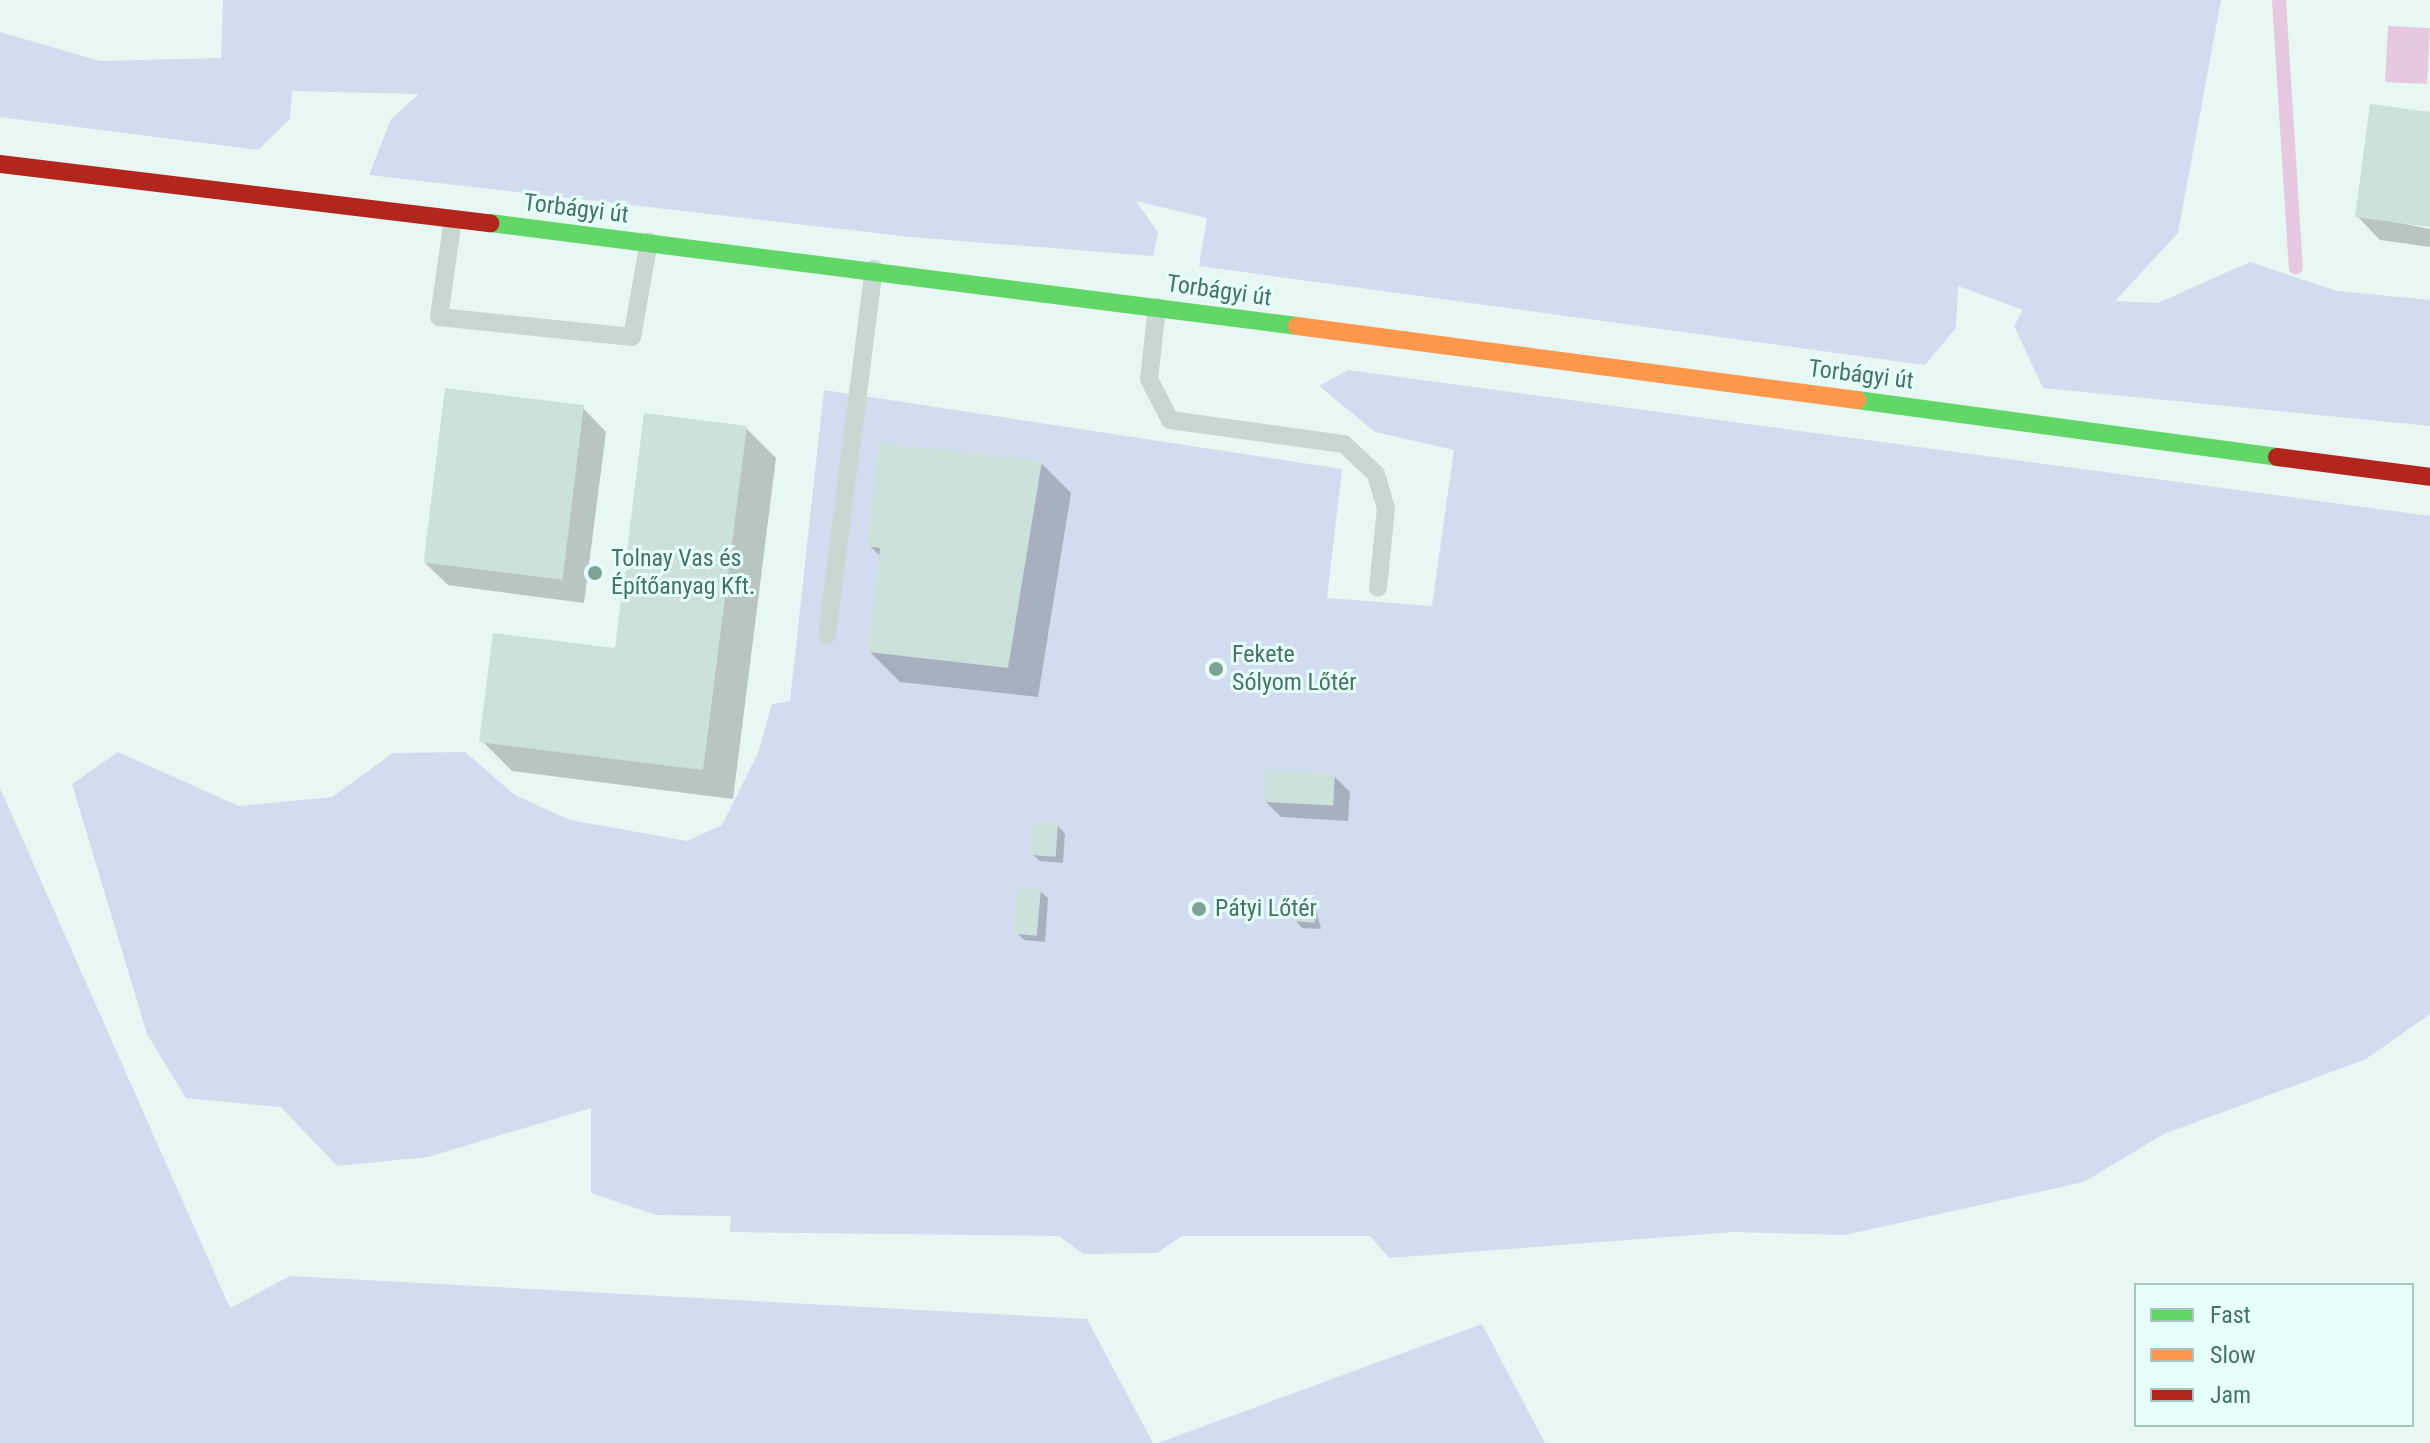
<!DOCTYPE html>
<meta charset="utf-8">
<style>
body{margin:0}
#map{position:relative;width:2430px;height:1443px;overflow:hidden;background:#e7f7f4;font-family:"Roboto Condensed",sans-serif}
div>[style]{position:absolute}
.green>*{inset:0;background:#d1ddee}
.water>*{inset:0;background:#e6c9de;transform-origin:0 0}
.shadow>*{inset:0;background:#0003}
.stream>*{height:14px;margin:-7px;padding:0 7px;transform-origin:7px;border-radius:7px;background:#e6c9de}
.building>*{inset:0;background:#cce1db;transform-origin:0 0}
.lane>*{height:18px;margin:-9px;padding:0 9px;transform-origin:9px;border-radius:9px;background:#c9d7d2}
.fast>*{height:18px;margin:-9px;padding:0 9px;transform-origin:9px;border-radius:9px;background:#63d668}
.slow>*{height:18px;margin:-9px;padding:0 9px;transform-origin:9px;border-radius:9px;background:#ff974d}
.jam>*{height:18px;margin:-9px;padding:0 9px;transform-origin:9px;border-radius:9px;background:#b3261e}
.dots>*{width:22px;height:22px;translate:-50% -50%;box-sizing:border-box;border:4px solid #e7fffb;border-radius:50%}
span{translate:-50% -50%;white-space:nowrap;text-align:center;line-height:1.15;-webkit-text-stroke:6px #e7fffb;paint-order:stroke}
.street-label{font-size:24px;color:#477462}
.poi-label{font-size:24px;color:#477462}
.left{translate:0 -50%;text-align:left}
.legend{position:absolute;left:2134px;top:1283px;width:280px;height:144px;box-sizing:border-box;background:#e7fffb;border:2px solid #a7c7be;margin:0;padding:10px 14px;list-style:none;font-size:24px;color:#477462}
.legend li{display:flex;align-items:center;gap:16px;height:40px}
.legend b{width:40px;border:2px solid #a7c7be}
</style>
<div id="map">
<div class="green">
<i style="clip-path:polygon(223px 0,2221px 0,2178px 233px,2115px 301px,2158px 303px,2250px 262px,2337px 291px,2430px 300px,2430px 426px,2043px 388px,2014px 326px,2023px 310px,1958px 286px,1956px 328px,1925px 365px,1199px 266px,1207px 218px,1136px 201px,1158px 232px,1153px 256px,910px 237px,369px 175px,391px 119px,419px 94px,292px 91px,290px 119px,258px 150px,0 117px,0 32px,100px 61px,221px 58px)"></i>
<i style="clip-path:polygon(1348px 370px,2430px 516px,2430px 1014px,2366px 1059px,2164px 1134px,2084px 1182px,1845px 1235px,1734px 1232px,1389px 1258px,1370px 1236px,1182px 1236px,1157px 1253px,1083px 1254px,1059px 1236px,730px 1232px,731px 1216px,656px 1215px,591px 1193px,591px 1108px,428px 1157px,337px 1166px,281px 1107px,186px 1098px,147px 1034px,72px 784px,118px 752px,239px 806px,332px 797px,393px 753px,465px 752px,515px 795px,570px 820px,687px 841px,722px 825px,758px 753px,772px 704px,790px 701px,824px 390px,1342px 469px,1327px 598px,1432px 606px,1454px 450px,1375px 432px,1319px 386px)"></i>
<i style="clip-path:polygon(0 788px,230px 1308px,290px 1276px,1087px 1319px,1153px 1443px,0 1443px)"></i>
<i style="clip-path:polygon(1482px 1324px,1545px 1443px,1158px 1443px)"></i>
</div>
<div class="water">
<i style="left:2388px;top:26px;width:42px;height:56px;rotate:3deg"></i>
</div>
<div class="shadow">
<i style="clip-path:polygon(2430px 114px,2430px 225px,2380px 219px,2430px 229px,2430px 247px,2380px 240px,2357px 216px)"></i>
<i style="clip-path:polygon(583px 408px,606px 432px,584px 603px,448px 585px,424px 562px)"></i>
<i style="clip-path:polygon(746px 428px,776px 458px,733px 799px,512px 771px,482px 741px,617px 651px)"></i>
<i style="clip-path:polygon(1041px 463px,1071px 493px,1038px 697px,900px 682px,870px 652px,881px 557px,869px 545px)"></i>
<i style="clip-path:polygon(1334px 776px,1350px 792px,1348px 821px,1281px 817px,1265px 801px)"></i>
<i style="clip-path:polygon(1058px 826px,1065px 834px,1063px 863px,1040px 861px,1032px 854px)"></i>
<i style="clip-path:polygon(1040px 891px,1048px 898px,1045px 942px,1024px 940px,1017px 933px)"></i>
<i style="clip-path:polygon(1315px 906px,1321px 929px,1302px 928px,1295px 920px)"></i>
</div>
<div class="stream">
<i style="left:2279px;top:0;width:268px;rotate:86.4deg"></i>
</div>
<div class="building">
<i style="clip-path:polygon(2370px 104px,2430px 112px,2430px 227px,2355px 217px)"></i>
<i style="left:445px;top:388px;width:140px;height:176px;rotate:7deg"></i>
<i style="clip-path:polygon(644px 413px,747px 426px,703px 770px,479px 742px,493px 633px,615px 648px)"></i>
<i style="clip-path:polygon(879px 443px,1042px 461px,1008px 668px,868px 652px,880px 548px,867px 546px)"></i>
<i style="left:1265px;top:770px;width:70px;height:32px;rotate:3deg"></i>
<i style="left:1032px;top:822px;width:26px;height:33px;rotate:4deg"></i>
<i style="left:1018px;top:887px;width:23px;height:47px;rotate:5deg"></i>
<i style="left:1294px;top:902px;width:22px;height:19px;rotate:5deg"></i>
</div>
<div class="lane">
<i style="left:453px;top:219px;width:99px;rotate:98.1deg"></i>
<i style="left:439px;top:317px;width:194px;rotate:5.9deg"></i>
<i style="left:632px;top:337px;width:97px;rotate:-79.9deg"></i>
<i style="left:1157px;top:307px;width:72px;rotate:96.3deg"></i>
<i style="left:1149px;top:379px;width:46px;rotate:62.9deg"></i>
<i style="left:1170px;top:420px;width:176px;rotate:7.9deg"></i>
<i style="left:1344px;top:444px;width:44px;rotate:43.2deg"></i>
<i style="left:1376px;top:474px;width:35px;rotate:74deg"></i>
<i style="left:1386px;top:508px;width:80px;rotate:95.7deg"></i>
<i style="left:827px;top:635px;width:369px;rotate:-82.7deg"></i>
</div>
<div class="fast">
<i style="left:490px;top:223px;width:814px;rotate:7.27deg"></i>
<i style="left:1857px;top:400px;width:424px;rotate:7.7deg"></i>
</div>
<div class="slow">
<i style="left:1297px;top:326px;width:565px;rotate:7.53deg"></i>
</div>
<div class="jam">
<i style="left:0;top:164px;width:494px;rotate:6.9deg"></i>
<i style="left:2277px;top:457px;width:154px;rotate:7.4deg"></i>
</div>
<div class="dots">
<i style="left:595px;top:573px;background:#7fa295"></i>
<i style="left:1216px;top:669px;background:#7fa295"></i>
<i style="left:1199px;top:909px;background:#7fa295"></i>
</div>
<div class="street-label">
<span style="left:576px;top:209px;rotate:7deg">Torbágyi út</span>
<span style="left:1219px;top:291px;rotate:8deg">Torbágyi út</span>
<span style="left:1861px;top:375px;rotate:7deg">Torbágyi út</span>
</div>
<div class="poi-label">
<span class="left" style="left:611px;top:573px">Tolnay Vas és<br>Építőanyag Kft.</span>
<span class="left" style="left:1232px;top:669px">Fekete<br>Sólyom Lőtér</span>
<span class="left" style="left:1215px;top:909px">Pátyi Lőtér</span>
</div>
<ul class="legend">
<li><b style="height:10px;background:#63d668"></b>Fast</li>
<li><b style="height:10px;background:#ff974d"></b>Slow</li>
<li><b style="height:10px;background:#b3261e"></b>Jam</li>
</ul>
</div>
